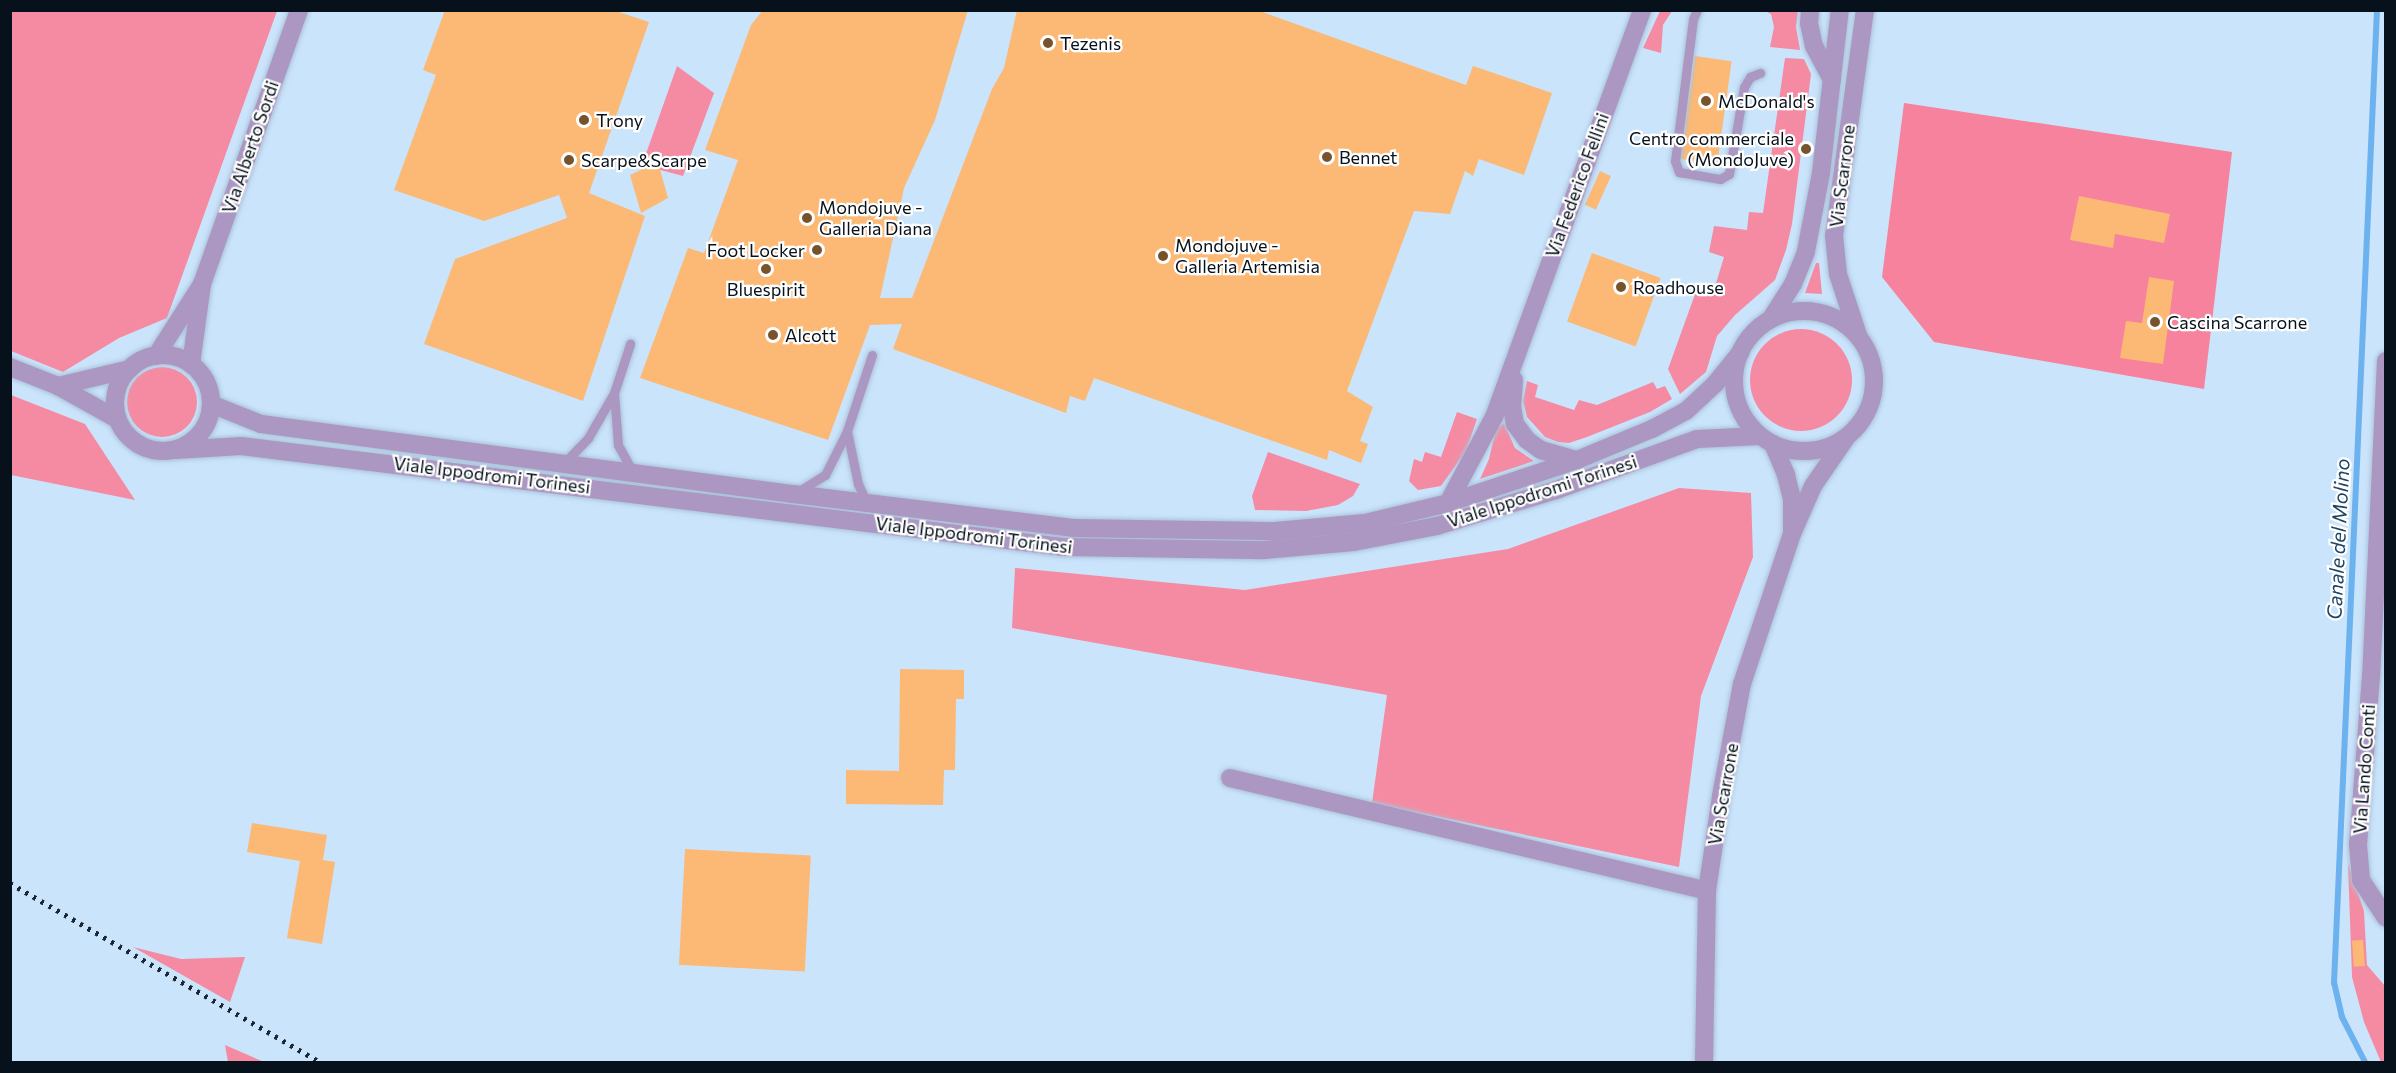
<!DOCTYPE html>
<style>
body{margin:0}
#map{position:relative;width:2396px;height:1073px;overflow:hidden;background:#cae4fc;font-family:Commissioner,sans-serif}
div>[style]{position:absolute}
.green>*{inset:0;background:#f58ba2}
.round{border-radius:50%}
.forest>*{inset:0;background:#f6829d}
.stream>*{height:6px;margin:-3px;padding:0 3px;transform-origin:3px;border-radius:3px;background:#6cb2ef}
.building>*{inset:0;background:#fbb975;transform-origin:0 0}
.roads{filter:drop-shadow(0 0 2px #abc2d8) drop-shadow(0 0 2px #abc2d8)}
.lane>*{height:9px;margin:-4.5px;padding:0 4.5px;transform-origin:4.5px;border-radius:4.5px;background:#ab97c1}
.street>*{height:18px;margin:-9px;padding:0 9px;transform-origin:9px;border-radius:9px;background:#ab97c1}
.street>.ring{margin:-9px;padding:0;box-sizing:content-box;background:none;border:18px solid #ab97c1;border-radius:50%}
.rail>*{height:4.5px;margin-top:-2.25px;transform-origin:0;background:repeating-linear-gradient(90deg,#1b2733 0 3px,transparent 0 9px)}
.dots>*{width:16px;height:16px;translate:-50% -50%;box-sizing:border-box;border:3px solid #fff;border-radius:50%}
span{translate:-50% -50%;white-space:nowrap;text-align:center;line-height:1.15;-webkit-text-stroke:4.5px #fff;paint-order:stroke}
.poi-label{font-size:18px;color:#06111b}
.left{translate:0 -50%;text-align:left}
.right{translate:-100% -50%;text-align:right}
.street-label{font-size:18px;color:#06111b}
.water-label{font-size:20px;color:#1f4463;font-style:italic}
.frame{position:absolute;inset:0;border:12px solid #06111b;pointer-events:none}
</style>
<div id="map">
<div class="green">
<i style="clip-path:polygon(10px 11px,277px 11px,167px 318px,119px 338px,63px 372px,11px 351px)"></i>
<i style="clip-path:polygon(1660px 11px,1672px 11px,1663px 25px,1661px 53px,1643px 48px)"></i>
<i style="clip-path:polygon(1765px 11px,1798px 11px,1796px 27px,1800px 50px,1770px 47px,1774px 27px,1771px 14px)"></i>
<i style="clip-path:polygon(1785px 58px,1804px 59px,1811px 74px,1792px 224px,1786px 250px,1775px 280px,1735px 315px,1717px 336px,1706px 372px,1680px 394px,1668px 369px,1698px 286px,1714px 290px,1724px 257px,1709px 252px,1714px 226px,1747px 230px,1749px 212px,1763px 213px)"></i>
<i style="clip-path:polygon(677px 66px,714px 93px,683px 176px,642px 165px)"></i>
<i style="clip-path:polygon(1816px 263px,1819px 263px,1822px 294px,1805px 293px)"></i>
<i class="round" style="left:1750px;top:329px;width:102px;height:102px"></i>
<i class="round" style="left:127px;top:367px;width:70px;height:70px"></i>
<i style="clip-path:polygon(1527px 381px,1538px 385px,1535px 397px,1574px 410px,1579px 400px,1597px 405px,1653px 382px,1657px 389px,1665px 386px,1672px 399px,1650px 412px,1587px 437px,1569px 443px,1558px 442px,1545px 437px,1527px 417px,1523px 401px)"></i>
<i style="clip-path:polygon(11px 395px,85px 424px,135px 500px,11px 475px)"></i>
<i style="clip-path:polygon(1457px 412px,1477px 419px,1466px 451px,1441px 486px,1418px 490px,1409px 481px,1414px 459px,1422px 462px,1425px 452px,1441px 457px)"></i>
<i style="clip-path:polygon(1504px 423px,1515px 448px,1534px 461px,1480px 479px,1489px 459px,1496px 429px)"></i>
<i style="clip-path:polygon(1268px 452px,1360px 484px,1353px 496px,1338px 505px,1306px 511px,1255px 510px,1252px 496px)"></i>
<i style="clip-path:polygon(1679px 488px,1751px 493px,1753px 557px,1701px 696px,1679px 867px,1372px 803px,1387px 695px,1012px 628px,1015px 568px,1245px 590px,1508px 549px)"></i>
<i style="clip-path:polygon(2348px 864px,2364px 911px,2367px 965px,2385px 986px,2385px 1062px,2381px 1062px,2364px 1022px,2352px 977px)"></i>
<i style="clip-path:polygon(133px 947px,181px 959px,245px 957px,230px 1002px)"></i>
<i style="clip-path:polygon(225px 1045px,264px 1062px,228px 1062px)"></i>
</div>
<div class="forest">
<i style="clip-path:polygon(1904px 103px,2232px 152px,2204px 389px,1934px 342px,1882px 277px)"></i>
</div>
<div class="stream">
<i style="left:2365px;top:1062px;width:51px;rotate:-117.1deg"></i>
<i style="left:2342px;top:1017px;width:35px;rotate:-103deg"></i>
<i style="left:2334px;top:983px;width:974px;rotate:-87.47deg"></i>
</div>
<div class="building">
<i style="clip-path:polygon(445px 10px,613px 10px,649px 22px,589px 193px,645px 216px,583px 401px,424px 344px,455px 259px,567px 218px,559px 195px,484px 221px,394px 190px,436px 75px,423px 70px)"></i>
<i style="clip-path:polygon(763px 10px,968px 10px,935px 120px,904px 188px,880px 298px,912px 298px,992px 89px,1004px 68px,1017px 10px,1257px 10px,1466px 85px,1473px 66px,1552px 93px,1524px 175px,1479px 159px,1473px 176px,1465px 171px,1450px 214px,1414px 211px,1347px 391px,1373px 407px,1360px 441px,1368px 444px,1361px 463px,1329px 450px,1327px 460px,1094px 378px,1085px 401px,1070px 396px,1066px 413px,893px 349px,902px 324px,870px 325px,828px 440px,640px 378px,688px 248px,704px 253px,738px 160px,705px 150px,751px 25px)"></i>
<i style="left:1695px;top:56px;width:37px;height:104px;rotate:8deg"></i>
<i style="clip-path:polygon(658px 162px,668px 198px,641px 213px,630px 175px)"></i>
<i style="left:1600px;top:171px;width:12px;height:37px;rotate:24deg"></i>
<i style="clip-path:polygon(2079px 196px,2170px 214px,2164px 243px,2115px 234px,2113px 248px,2070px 240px)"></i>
<i style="left:1592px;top:253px;width:73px;height:73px;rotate:20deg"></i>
<i style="clip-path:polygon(2149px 277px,2174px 281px,2163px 364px,2120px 358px,2126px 321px,2142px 323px)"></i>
<i style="clip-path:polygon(900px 669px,964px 670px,964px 699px,956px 699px,955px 770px,944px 770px,943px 805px,846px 804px,846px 770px,899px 771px)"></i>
<i style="clip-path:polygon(252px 823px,327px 835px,323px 860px,335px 862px,322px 944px,287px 938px,300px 861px,247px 852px)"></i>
<i style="left:685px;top:849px;width:126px;height:116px;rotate:3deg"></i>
<i style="left:2363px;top:940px;width:26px;height:11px;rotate:86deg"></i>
</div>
<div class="roads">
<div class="lane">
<i style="left:1697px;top:10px;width:10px;rotate:114deg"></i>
<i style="left:1693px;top:19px;width:143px;rotate:97.2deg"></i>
<i style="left:1675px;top:161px;width:12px;rotate:70deg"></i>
<i style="left:1679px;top:172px;width:42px;rotate:9.7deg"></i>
<i style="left:1720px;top:179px;width:10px;rotate:-29deg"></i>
<i style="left:1729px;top:174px;width:88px;rotate:-80.2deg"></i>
<i style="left:1744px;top:87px;width:12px;rotate:-59deg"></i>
<i style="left:1750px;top:77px;width:11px;rotate:-22deg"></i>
<i style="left:614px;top:393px;width:52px;rotate:-71.9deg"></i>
<i style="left:847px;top:431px;width:80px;rotate:-71.8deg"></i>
<i style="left:564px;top:463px;width:35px;rotate:-46deg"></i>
<i style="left:588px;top:438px;width:52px;rotate:-60deg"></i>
<i style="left:614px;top:393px;width:52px;rotate:85.6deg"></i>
<i style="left:618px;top:445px;width:31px;rotate:61deg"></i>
<i style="left:799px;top:491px;width:31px;rotate:-32deg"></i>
<i style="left:825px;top:475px;width:49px;rotate:-63.4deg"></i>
<i style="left:847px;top:431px;width:54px;rotate:78.3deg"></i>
<i style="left:858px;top:484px;width:19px;rotate:65deg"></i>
</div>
<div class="street">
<i style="left:1810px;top:10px;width:13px;rotate:94deg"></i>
<i style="left:1809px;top:23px;width:24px;rotate:78deg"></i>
<i style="left:1814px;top:46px;width:38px;rotate:62deg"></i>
<i style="left:202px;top:284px;width:291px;rotate:-70.5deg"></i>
<i class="ring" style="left:1734px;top:311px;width:122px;height:122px"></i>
<i style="left:1770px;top:320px;width:43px;rotate:-57.4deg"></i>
<i style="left:1793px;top:284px;width:35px;rotate:-68deg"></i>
<i style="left:1806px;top:251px;width:79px;rotate:-79.1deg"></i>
<i style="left:1821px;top:173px;width:164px;rotate:-83.4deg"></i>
<i style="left:1858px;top:335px;width:64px;rotate:-108.2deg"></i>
<i style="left:1838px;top:274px;width:38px;rotate:-96deg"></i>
<i style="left:1834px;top:236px;width:228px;rotate:-82.2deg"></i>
<i class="ring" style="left:115px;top:355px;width:78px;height:78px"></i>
<i style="left:156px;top:356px;width:85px;rotate:-57.4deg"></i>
<i style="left:202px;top:284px;width:81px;rotate:97.8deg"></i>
<i style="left:2386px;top:361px;width:315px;rotate:92.7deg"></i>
<i style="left:2371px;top:676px;width:169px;rotate:94.4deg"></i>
<i style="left:2358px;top:845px;width:35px;rotate:85deg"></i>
<i style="left:2361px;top:880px;width:45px;rotate:56.7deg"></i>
<i style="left:10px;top:367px;width:52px;rotate:21.6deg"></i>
<i style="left:1514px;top:380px;width:26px;rotate:94deg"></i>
<i style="left:1512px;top:406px;width:18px;rotate:81deg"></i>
<i style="left:1515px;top:424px;width:20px;rotate:53deg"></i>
<i style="left:1527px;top:440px;width:17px;rotate:36deg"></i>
<i style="left:1541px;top:450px;width:37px;rotate:16deg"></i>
<i style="left:211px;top:404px;width:54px;rotate:21.8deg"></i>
<i style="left:261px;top:424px;width:537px;rotate:7.5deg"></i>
<i style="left:793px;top:494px;width:282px;rotate:6.9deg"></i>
<i style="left:1073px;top:528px;width:202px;rotate:0.9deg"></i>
<i style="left:1275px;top:531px;width:90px;rotate:-5.1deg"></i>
<i style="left:1365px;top:523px;width:85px;rotate:-13.5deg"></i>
<i style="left:1448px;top:503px;width:136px;rotate:-18.4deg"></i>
<i style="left:1577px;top:460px;width:81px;rotate:-22.5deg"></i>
<i style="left:1652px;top:429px;width:38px;rotate:-28deg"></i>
<i style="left:1686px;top:411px;width:40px;rotate:-43deg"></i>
<i style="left:1715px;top:384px;width:40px;rotate:-51deg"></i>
<i style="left:117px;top:419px;width:68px;rotate:-150.8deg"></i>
<i style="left:58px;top:386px;width:74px;rotate:-13.3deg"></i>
<i style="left:1773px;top:444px;width:34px;rotate:67deg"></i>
<i style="left:1786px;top:475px;width:25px;rotate:76deg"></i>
<i style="left:1792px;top:499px;width:30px;rotate:90deg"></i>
<i style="left:176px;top:450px;width:65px;rotate:-3.5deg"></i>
<i style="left:241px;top:446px;width:827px;rotate:7.01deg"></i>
<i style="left:1062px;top:547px;width:202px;rotate:0.9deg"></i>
<i style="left:1264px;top:550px;width:90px;rotate:-5.1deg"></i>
<i style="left:1354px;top:542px;width:85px;rotate:-10.9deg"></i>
<i style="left:1437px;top:526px;width:124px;rotate:-16.8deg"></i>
<i style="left:1556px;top:490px;width:150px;rotate:-19.9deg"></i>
<i style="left:1697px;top:439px;width:63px;rotate:-2.7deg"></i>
<i style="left:1448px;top:503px;width:98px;rotate:-61.9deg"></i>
<i style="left:1494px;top:417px;width:433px;rotate:-70deg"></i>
<i style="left:1230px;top:778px;width:490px;rotate:13.3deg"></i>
<i style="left:1704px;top:1062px;width:171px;rotate:-89deg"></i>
<i style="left:1707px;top:891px;width:96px;rotate:-81.6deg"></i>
<i style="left:1721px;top:796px;width:114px;rotate:-79.4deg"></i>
<i style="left:1742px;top:684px;width:158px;rotate:-71.6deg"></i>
<i style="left:1792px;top:534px;width:52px;rotate:-66.4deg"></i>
<i style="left:1813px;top:486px;width:58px;rotate:-55.5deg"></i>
</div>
</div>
<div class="rail">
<i style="left:10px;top:883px;width:358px;rotate:30deg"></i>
</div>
<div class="dots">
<i style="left:1048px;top:43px;background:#76532c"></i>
<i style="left:1706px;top:101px;background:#76532c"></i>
<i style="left:584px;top:120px;background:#76532c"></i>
<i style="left:1806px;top:149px;background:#76532c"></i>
<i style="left:1327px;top:157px;background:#76532c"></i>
<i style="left:569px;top:160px;background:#76532c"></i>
<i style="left:807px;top:218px;background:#76532c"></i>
<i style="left:817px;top:250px;background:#76532c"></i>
<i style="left:1163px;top:256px;background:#76532c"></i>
<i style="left:766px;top:269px;background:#76532c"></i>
<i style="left:1621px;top:287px;background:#76532c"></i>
<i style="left:2155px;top:322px;background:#76532c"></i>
<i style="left:773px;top:335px;background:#76532c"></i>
</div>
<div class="poi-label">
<span class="left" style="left:1060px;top:43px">Tezenis</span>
<span class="left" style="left:1718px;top:101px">McDonald's</span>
<span class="left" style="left:596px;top:120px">Trony</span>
<span class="right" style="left:1794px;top:149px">Centro commerciale<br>(MondoJuve)</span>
<span class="left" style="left:1339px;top:157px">Bennet</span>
<span class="left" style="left:581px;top:160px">Scarpe&amp;Scarpe</span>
<span class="left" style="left:819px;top:218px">Mondojuve -<br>Galleria Diana</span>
<span class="left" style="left:1175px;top:256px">Mondojuve -<br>Galleria Artemisia</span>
<span class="right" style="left:805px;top:250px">Foot Locker</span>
<span class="left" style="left:1633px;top:287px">Roadhouse</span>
<span style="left:766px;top:289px">Bluespirit</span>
<span class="left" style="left:2167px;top:322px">Cascina Scarrone</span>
<span class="left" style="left:785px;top:335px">Alcott</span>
</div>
<div class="street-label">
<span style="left:250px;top:147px;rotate:-71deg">Via Alberto Sordi</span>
<span style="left:1842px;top:176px;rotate:-83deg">Via Scarrone</span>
<span style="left:1577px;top:185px;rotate:-70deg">Via Federico Fellini</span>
<span style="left:492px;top:475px;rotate:7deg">Viale Ippodromi Torinesi</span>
<span style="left:1542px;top:491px;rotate:-18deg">Viale Ippodromi Torinesi</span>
<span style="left:974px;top:535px;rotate:7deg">Viale Ippodromi Torinesi</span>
<span style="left:2364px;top:769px;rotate:-86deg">Via Lando Conti</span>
<span style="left:1723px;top:794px;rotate:-80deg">Via Scarrone</span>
</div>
<div class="water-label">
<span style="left:2338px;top:539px;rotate:-87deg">Canale del Molino</span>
</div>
<div class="frame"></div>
</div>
